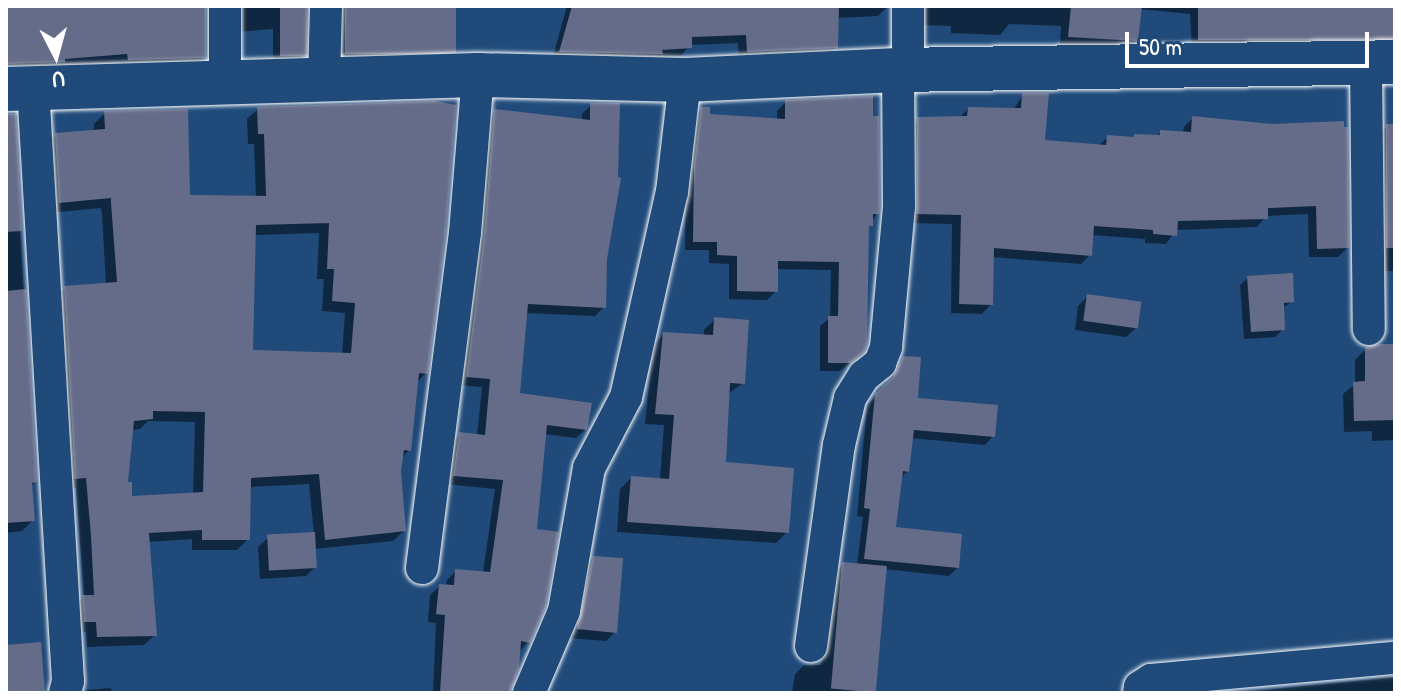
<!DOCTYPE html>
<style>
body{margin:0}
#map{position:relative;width:1401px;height:699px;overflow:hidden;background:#1f4a7a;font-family:"Patrick Hand",sans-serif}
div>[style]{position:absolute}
.shadow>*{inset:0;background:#0007}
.building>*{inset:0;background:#656c89;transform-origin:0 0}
.roads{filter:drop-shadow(0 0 2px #fff) drop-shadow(0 0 2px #fff)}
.street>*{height:32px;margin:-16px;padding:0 16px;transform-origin:16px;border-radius:16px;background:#1f4a7a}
.secondary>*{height:44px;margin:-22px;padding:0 22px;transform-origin:22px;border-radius:22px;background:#1f4a7a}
span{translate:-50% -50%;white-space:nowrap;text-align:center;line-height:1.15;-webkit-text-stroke:6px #1f4a7a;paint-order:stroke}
.frame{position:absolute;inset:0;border:8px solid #fff;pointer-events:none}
.north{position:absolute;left:16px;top:16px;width:80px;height:80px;-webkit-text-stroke:6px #1f4a7a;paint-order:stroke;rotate:174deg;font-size:22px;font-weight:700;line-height:32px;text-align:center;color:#fff}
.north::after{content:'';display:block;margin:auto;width:28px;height:36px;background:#fff;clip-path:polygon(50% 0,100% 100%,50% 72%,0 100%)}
.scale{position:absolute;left:1125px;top:32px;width:244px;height:36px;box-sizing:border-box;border:4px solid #fff;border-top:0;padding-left:10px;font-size:24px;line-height:28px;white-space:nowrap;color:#fff;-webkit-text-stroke:6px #1f4a7a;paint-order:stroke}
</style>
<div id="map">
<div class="shadow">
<i style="clip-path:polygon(6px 6px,204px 6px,204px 57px,195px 66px,119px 69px,119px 62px,6px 72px)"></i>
<i style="clip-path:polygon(233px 6px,305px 6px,304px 54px,295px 63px,273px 64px,273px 29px,236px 32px)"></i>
<i style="clip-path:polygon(334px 6px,454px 6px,456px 50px,447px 59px,335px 62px)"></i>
<i style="clip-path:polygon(567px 6px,888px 6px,878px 16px,837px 18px,836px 47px,827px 56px,739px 60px,738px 43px,690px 45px,681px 56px,552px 60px)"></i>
<i style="clip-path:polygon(916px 6px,1395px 6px,1395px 37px,1387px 46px,1192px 48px,1190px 14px,1139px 9px,1137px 40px,1128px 49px,1060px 45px,1061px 26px,1009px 24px,1000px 35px,951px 33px,951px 26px,919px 25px)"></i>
<i style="clip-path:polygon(1023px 95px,1042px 142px,1098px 146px,1108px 137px,1131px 139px,1135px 136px,1156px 137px,1161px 132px,1183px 134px,1184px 127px,1193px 118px,1272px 126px,1347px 248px,1338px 257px,1309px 257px,1308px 214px,1266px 216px,1257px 227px,1176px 230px,1166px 244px,1145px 243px,1145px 239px,1092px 235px,1090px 255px,1081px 264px,992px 257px,991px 304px,982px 314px,951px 313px,952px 224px,909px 223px,909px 128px,918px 119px,959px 118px,968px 109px,1013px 110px)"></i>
<i style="clip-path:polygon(786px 102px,877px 213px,867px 230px,853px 360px,840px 371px,820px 371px,820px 326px,830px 318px,831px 270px,776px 269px,776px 291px,767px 300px,729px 299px,729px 264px,709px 263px,709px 250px,685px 250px,686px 175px,693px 117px,702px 109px,708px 116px,777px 120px,777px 111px)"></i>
<i style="clip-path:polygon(591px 105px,605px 259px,604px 307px,595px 316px,525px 313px,518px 395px,586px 429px,576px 438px,544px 434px,528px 642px,518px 652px,510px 693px,433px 693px,436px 623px,428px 622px,430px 595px,440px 586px,446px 587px,447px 580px,456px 571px,483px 573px,495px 489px,445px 484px,450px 444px,459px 435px,477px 436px,482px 387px,458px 385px,486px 120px,495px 111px,582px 121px,582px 114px)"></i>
<i style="clip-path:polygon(evenodd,258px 109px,426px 373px,416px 383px,409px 450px,401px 459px,398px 471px,404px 531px,393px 541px,314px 549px,315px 567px,306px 576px,260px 579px,258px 547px,268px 538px,314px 534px,309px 484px,249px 487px,248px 539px,237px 550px,192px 550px,192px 539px,148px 542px,155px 635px,144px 645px,87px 647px,86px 632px,74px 632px,72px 608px,84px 596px,76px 488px,65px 489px,54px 299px,65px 288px,106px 285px,102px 214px,101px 208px,49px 213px,45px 146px,56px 135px,94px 132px,94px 124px,105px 113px,188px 197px,256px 198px,254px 144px,248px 144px,247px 119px,258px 109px,319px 233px,317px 279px,324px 279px,322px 311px,345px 313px,342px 355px,251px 352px,254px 235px,319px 233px,258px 109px,148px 421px,195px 422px,193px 495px,130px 498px,126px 484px,131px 430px,140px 429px,148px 421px)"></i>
<i style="clip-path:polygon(14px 126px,35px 482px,30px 487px,33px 520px,22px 531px,6px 533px,6px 127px)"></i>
<i style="clip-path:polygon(1395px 126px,1395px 271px,1384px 271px,1379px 134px,1387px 127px)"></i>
<i style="clip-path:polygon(1248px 278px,1292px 301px,1282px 309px,1283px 329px,1275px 337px,1244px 339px,1240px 285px)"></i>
<i style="clip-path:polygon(1088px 296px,1136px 328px,1126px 337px,1075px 330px,1078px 306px)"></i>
<i style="clip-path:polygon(715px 319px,743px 383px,728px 394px,724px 464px,787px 532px,776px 543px,617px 532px,620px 489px,631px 478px,660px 480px,664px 425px,645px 424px,653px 345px,664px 334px,704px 337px,704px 330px)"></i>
<i style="clip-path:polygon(1395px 347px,1395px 440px,1372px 441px,1372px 431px,1344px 432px,1343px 394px,1355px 384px,1355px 360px,1366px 349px)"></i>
<i style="clip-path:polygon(904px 358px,916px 399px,993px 436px,985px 445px,911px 438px,908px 471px,900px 478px,894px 529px,957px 568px,949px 576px,884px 569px,870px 693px,792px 693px,795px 674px,804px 665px,821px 665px,833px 573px,843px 564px,857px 565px,863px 517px,857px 516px,867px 405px,885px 387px)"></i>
<i style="clip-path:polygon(594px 558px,615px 632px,606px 641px,569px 638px,584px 568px)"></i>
<i style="clip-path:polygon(1395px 677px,1395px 693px,1233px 693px)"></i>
<i style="clip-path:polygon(111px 688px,112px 693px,84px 693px,87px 690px)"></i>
</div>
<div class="building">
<i style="clip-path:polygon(6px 6px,206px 6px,206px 58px,128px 60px,127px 54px,65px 59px,65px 62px,6px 64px)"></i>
<i style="left:280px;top:6px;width:27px;height:50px"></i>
<i style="left:345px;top:6px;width:111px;height:48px"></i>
<i style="clip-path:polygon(572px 6px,839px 6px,838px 48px,747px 52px,746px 35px,692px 37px,692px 48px,662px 50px,663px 54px,559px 52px)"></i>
<i style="clip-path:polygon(1071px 6px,1142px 6px,1138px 41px,1068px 37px)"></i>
<i style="left:1198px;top:6px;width:197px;height:34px"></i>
<i style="clip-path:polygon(1022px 93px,1049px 93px,1045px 140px,1106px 145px,1107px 135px,1134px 137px,1134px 134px,1160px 135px,1160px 130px,1191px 132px,1192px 116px,1272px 124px,1344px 121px,1344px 127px,1348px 127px,1349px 248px,1317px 249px,1316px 206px,1268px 208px,1268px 219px,1178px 221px,1177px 236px,1153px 234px,1153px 230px,1094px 226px,1092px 256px,994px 248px,993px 305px,959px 304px,961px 215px,917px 214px,917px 117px,967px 116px,968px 107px,1021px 108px)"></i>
<i style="clip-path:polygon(873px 96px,873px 116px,879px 116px,880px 205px,879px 214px,873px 214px,873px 226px,869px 226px,867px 344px,864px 352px,851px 363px,828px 363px,828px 316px,838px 316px,839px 262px,778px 261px,778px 292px,737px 291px,737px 256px,717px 255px,717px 242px,693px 242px,694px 165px,701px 107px,710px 107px,710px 114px,785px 119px,785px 100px)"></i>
<i style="clip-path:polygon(evenodd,435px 101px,456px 105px,446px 231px,428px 374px,419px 373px,411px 451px,404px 450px,401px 471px,406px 531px,325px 540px,319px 474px,251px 478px,250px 540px,202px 540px,202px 530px,149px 533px,157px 636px,97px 637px,96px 622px,84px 622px,82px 595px,94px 595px,91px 536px,86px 478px,75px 479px,64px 286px,117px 282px,111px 203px,111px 198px,59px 203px,55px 133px,105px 129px,104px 111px,188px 109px,190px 195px,266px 196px,264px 134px,258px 134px,257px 107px,435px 101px,329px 223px,327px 269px,334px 269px,332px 301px,355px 303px,351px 353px,253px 350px,256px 225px,329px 223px,435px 101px,153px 411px,205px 412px,203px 492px,132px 496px,132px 482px,128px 482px,134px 421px,153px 419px,153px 411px)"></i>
<i style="clip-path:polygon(590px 103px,620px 103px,618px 177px,621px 178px,607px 259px,606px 308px,528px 304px,520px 393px,592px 403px,587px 430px,547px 425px,537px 529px,559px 532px,546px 606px,530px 643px,521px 641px,519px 668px,510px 693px,440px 693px,445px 615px,436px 614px,439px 584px,454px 585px,455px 569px,490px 572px,503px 480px,453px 476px,459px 432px,485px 435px,490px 379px,466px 377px,484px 235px,494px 109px,590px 120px)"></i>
<i style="clip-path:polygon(6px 114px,16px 114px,22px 231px,6px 232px)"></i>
<i style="left:1395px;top:124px;width:124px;height:9px;rotate:90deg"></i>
<i style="clip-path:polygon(1293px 273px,1294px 302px,1284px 303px,1285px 330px,1251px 332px,1247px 276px)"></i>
<i style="clip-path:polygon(26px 289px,37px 482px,32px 483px,35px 521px,6px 523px,6px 291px)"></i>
<i style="left:1087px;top:294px;width:55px;height:27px;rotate:8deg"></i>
<i style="clip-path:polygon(714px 317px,749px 320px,745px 384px,730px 383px,726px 462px,794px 468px,789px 533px,627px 522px,631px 476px,669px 479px,674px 415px,655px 414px,663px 332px,713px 335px)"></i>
<i style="clip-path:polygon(1380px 344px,1395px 344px,1395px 420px,1354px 421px,1353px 382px,1365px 381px,1365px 347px)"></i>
<i style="clip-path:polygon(903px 356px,921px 357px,918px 398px,998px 405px,995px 437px,914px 430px,909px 472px,903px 471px,896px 527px,962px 534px,959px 568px,864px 559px,870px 509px,864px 508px,875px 394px,893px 377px)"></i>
<i style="left:315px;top:532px;width:36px;height:48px;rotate:87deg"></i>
<i style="clip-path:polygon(593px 556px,623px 558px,617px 633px,577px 629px)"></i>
<i style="left:842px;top:562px;width:45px;height:127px;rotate:5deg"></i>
<i style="clip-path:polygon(41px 642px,45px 693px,6px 693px,6px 645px)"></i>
</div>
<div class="roads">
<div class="street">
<i style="left:1366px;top:63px;width:266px;rotate:89.4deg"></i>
<i style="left:908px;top:70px;width:64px;rotate:-90deg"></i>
<i style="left:324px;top:79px;width:73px;rotate:-88.4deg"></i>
<i style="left:225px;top:82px;width:76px;rotate:-90deg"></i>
<i style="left:33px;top:87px;width:595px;rotate:86.63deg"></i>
<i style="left:68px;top:681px;width:12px;rotate:104deg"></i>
<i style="left:422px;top:568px;width:338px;rotate:-82.7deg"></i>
<i style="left:465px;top:233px;width:159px;rotate:-85.3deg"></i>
<i style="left:811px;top:646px;width:203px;rotate:-82.1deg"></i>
<i style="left:839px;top:445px;width:48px;rotate:-76.8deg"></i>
<i style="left:850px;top:398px;width:26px;rotate:-58deg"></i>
<i style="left:864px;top:376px;width:21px;rotate:-39deg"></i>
<i style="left:880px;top:363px;width:17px;rotate:-69deg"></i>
<i style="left:886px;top:347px;width:142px;rotate:-84.7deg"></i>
<i style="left:899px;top:206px;width:136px;rotate:-90.4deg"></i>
<i style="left:529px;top:693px;width:89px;rotate:-66.9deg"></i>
<i style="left:564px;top:611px;width:145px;rotate:-80.1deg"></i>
<i style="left:589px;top:468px;width:80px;rotate:-62.5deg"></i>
<i style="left:626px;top:397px;width:210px;rotate:-77.4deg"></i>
<i style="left:672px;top:192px;width:113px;rotate:-83.4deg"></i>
<i style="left:1139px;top:693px;width:6px;rotate:-81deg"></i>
<i style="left:1140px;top:687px;width:13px;rotate:-32deg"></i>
<i style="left:1151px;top:680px;width:245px;rotate:-5.2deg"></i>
</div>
<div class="secondary">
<i style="left:6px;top:89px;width:472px;rotate:-1.7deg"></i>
<i style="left:478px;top:75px;width:207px;rotate:1.4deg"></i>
<i style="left:685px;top:80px;width:213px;rotate:-2.7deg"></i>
<i style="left:898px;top:70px;width:497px;rotate:-0.9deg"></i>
</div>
</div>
<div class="frame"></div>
<div class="north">U</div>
<div class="scale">50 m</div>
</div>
